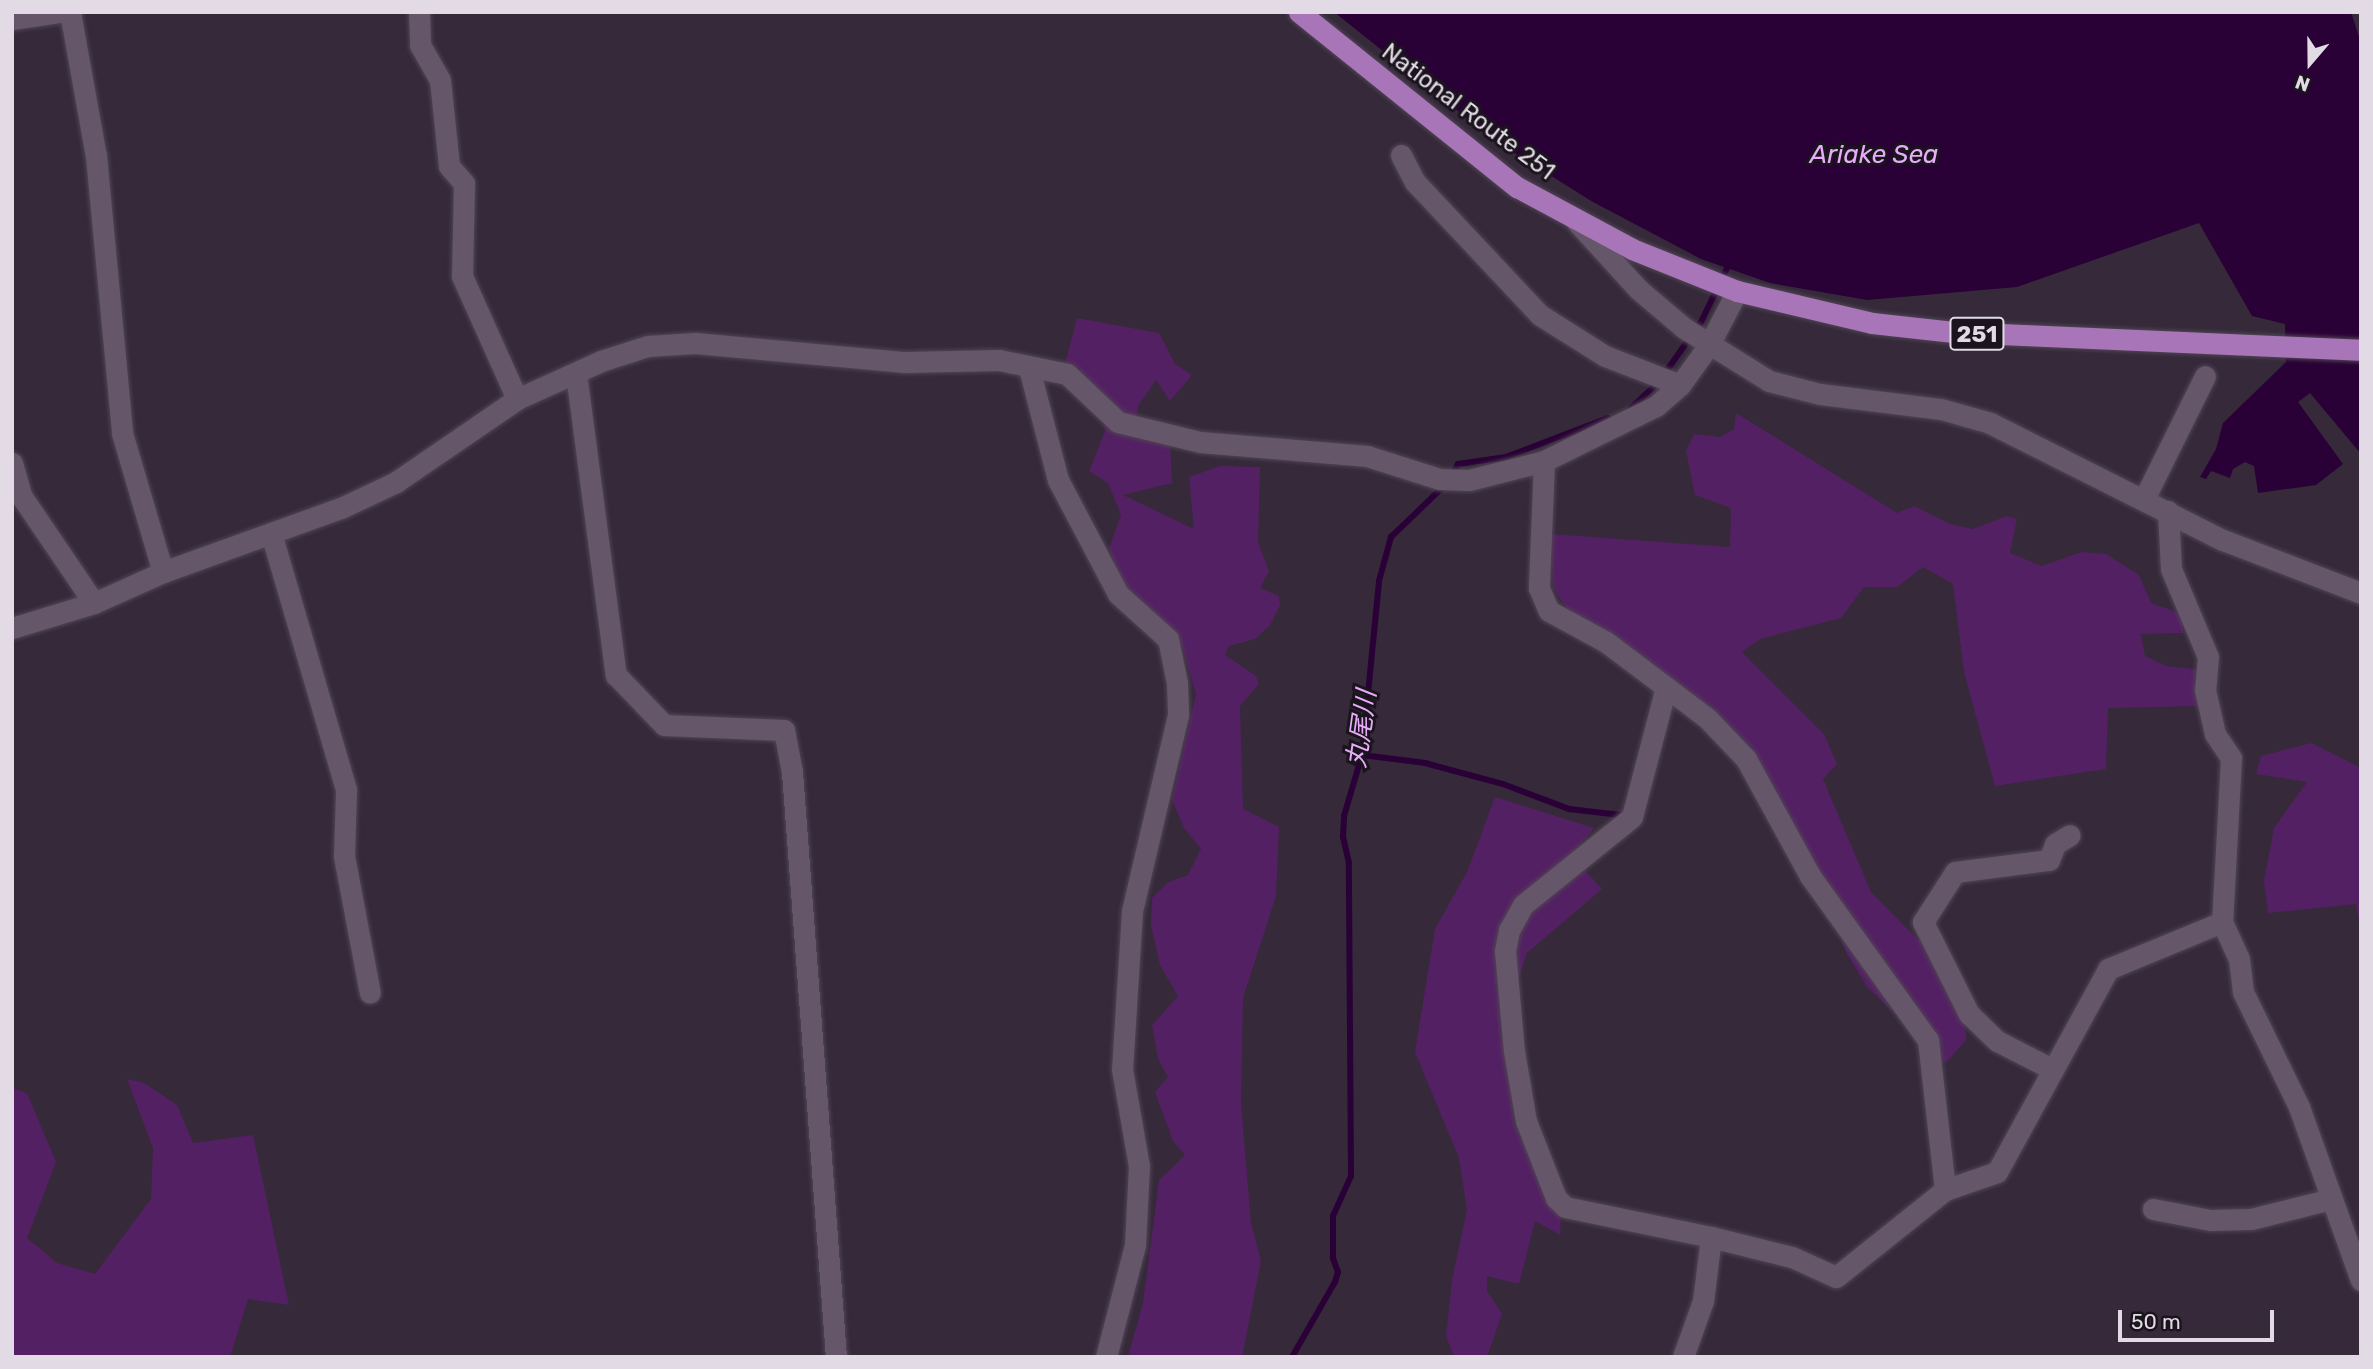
<!DOCTYPE html>
<meta charset="utf-8">
<style>
body{margin:0}
#map{position:relative;width:2373px;height:1369px;overflow:hidden;background:#35293a;font-family:Rubik,"Noto Sans JP",sans-serif}
div>[style]{position:absolute}
.green>*{inset:0;background:#542064}
.water>*{inset:0;background:#2a0136}
.stream>*{height:6px;margin:-3px;padding:0 3px;transform-origin:3px;border-radius:3px;background:#2a0136}
.roads{filter:drop-shadow(0 0 2px #504554) drop-shadow(0 0 2px #504554)}
.minor>*{height:21px;margin:-10.5px;padding:0 10.5px;transform-origin:10.5px;border-radius:10.5px;background:#655769}
.trunk>*{height:21px;margin:-10.5px;padding:0 10.5px;transform-origin:10.5px;border-radius:10.5px;background:#a876b8}
span{translate:-50% -50%;white-space:nowrap;text-align:center;line-height:1.15;-webkit-text-stroke:6px #1a141c;paint-order:stroke}
.shield-label span{padding:2px 5px;background:#1a141c;border:2px solid;border-radius:5px;-webkit-text-stroke-width:0}
.shield-label{font-size:23px;color:#e2dae5;font-weight:700}
.street-label{font-size:24px;color:#e2dae5}
.water-label{font-size:26px;color:#e7abfa;font-style:italic}
.frame{position:absolute;inset:0;border:14px solid #e2dae5;pointer-events:none}
.north{position:absolute;left:2275px;top:28px;width:70px;height:70px;-webkit-text-stroke:5px #1a141c;paint-order:stroke;rotate:200deg;font-size:19px;font-weight:700;line-height:28px;text-align:center;color:#e2dae5}
.north::after{content:'';display:block;margin:auto;width:24px;height:32px;background:#e2dae5;clip-path:polygon(50% 0,100% 100%,50% 72%,0 100%)}
.scale{position:absolute;left:2118px;top:1310px;width:156px;height:32px;box-sizing:border-box;border:4px solid #e2dae5;border-top:0;padding-left:9px;font-size:21px;line-height:24px;white-space:nowrap;color:#e2dae5;-webkit-text-stroke:5px #1a141c;paint-order:stroke}
</style>
<div id="map">
<div class="green">
<i style="clip-path:polygon(1077px 318px,1159px 333px,1175px 364px,1192px 375px,1170px 401px,1156px 380px,1138px 406px,1134px 438px,1170px 443px,1172px 483px,1123px 495px,1194px 529px,1189px 477px,1220px 466px,1260px 467px,1258px 542px,1269px 571px,1260px 588px,1279px 596px,1280px 605px,1270px 625px,1255px 639px,1229px 646px,1225px 655px,1256px 676px,1259px 684px,1240px 706px,1243px 809px,1279px 827px,1276px 896px,1243px 998px,1241px 1103px,1251px 1223px,1261px 1261px,1242px 1357px,1128px 1357px,1143px 1303px,1159px 1180px,1185px 1155px,1173px 1141px,1155px 1092px,1168px 1077px,1158px 1059px,1152px 1025px,1178px 996px,1160px 965px,1151px 925px,1152px 898px,1167px 883px,1188px 875px,1201px 849px,1184px 828px,1172px 800px,1196px 694px,1179px 636px,1122px 586px,1109px 548px,1121px 515px,1108px 483px,1089px 471px,1105px 431px,1099px 392px,1065px 364px)"></i>
<i style="clip-path:polygon(1736px 413px,1897px 513px,1914px 506px,1950px 524px,1973px 529px,2007px 516px,2017px 519px,2010px 553px,2042px 566px,2081px 552px,2106px 554px,2139px 575px,2151px 603px,2183px 614px,2183px 633px,2141px 634px,2145px 656px,2166px 666px,2203px 670px,2199px 706px,2108px 708px,2106px 769px,1995px 786px,1964px 672px,1953px 584px,1923px 567px,1897px 587px,1864px 587px,1841px 618px,1760px 639px,1742px 652px,1824px 734px,1837px 764px,1823px 779px,1871px 892px,1963px 985px,1966px 1040px,1946px 1063px,1867px 987px,1847px 954px,1815px 874px,1754px 753px,1662px 672px,1567px 609px,1553px 587px,1551px 534px,1730px 547px,1731px 508px,1695px 495px,1686px 451px,1694px 434px,1720px 437px,1734px 429px)"></i>
<i style="clip-path:polygon(2311px 743px,2361px 768px,2361px 932px,2356px 904px,2268px 913px,2264px 881px,2274px 828px,2307px 782px,2256px 774px,2261px 756px)"></i>
<i style="clip-path:polygon(1495px 797px,1594px 828px,1571px 855px,1602px 889px,1527px 953px,1506px 1016px,1514px 1124px,1561px 1218px,1560px 1235px,1535px 1221px,1519px 1284px,1487px 1276px,1487px 1291px,1502px 1314px,1487px 1357px,1454px 1357px,1446px 1336px,1452px 1280px,1467px 1210px,1459px 1158px,1415px 1052px,1435px 929px,1467px 872px)"></i>
<i style="clip-path:polygon(127px 1079px,144px 1083px,177px 1105px,193px 1143px,253px 1135px,289px 1305px,248px 1299px,230px 1357px,12px 1357px,12px 1088px,27px 1093px,56px 1162px,27px 1238px,57px 1263px,95px 1274px,151px 1199px,153px 1148px)"></i>
</div>
<div class="water">
<i style="clip-path:polygon(1334px 12px,2351px 12px,2361px 43px,2361px 454px,2310px 393px,2298px 402px,2343px 464px,2316px 485px,2258px 493px,2254px 466px,2245px 462px,2233px 469px,2230px 478px,2211px 471px,2206px 479px,2200px 477px,2216px 449px,2223px 423px,2286px 362px,2285px 324px,2252px 316px,2199px 223px,2017px 287px,1867px 300px,1770px 283px,1701px 259px,1593px 202px,1497px 142px)"></i>
</div>
<div class="stream">
<i style="left:1665px;top:373px;width:62px;rotate:-54.8deg"></i>
<i style="left:1701px;top:322px;width:60px;rotate:-64.3deg"></i>
<i style="left:1631px;top:408px;width:38px;rotate:-43deg"></i>
<i style="left:1451px;top:476px;width:14px;rotate:-60deg"></i>
<i style="left:1458px;top:464px;width:49px;rotate:-8.3deg"></i>
<i style="left:1506px;top:457px;width:109px;rotate:-20.9deg"></i>
<i style="left:1362px;top:755px;width:64px;rotate:7.2deg"></i>
<i style="left:1425px;top:763px;width:81px;rotate:15.1deg"></i>
<i style="left:1503px;top:784px;width:71px;rotate:20.7deg"></i>
<i style="left:1569px;top:809px;width:52px;rotate:6.6deg"></i>
<i style="left:1292px;top:1357px;width:86px;rotate:-60.2deg"></i>
<i style="left:1335px;top:1282px;width:10px;rotate:-73deg"></i>
<i style="left:1338px;top:1272px;width:15px;rotate:-110deg"></i>
<i style="left:1333px;top:1258px;width:42px;rotate:-90deg"></i>
<i style="left:1333px;top:1216px;width:44px;rotate:-65.8deg"></i>
<i style="left:1351px;top:1176px;width:313px;rotate:-90.4deg"></i>
<i style="left:1349px;top:863px;width:27px;rotate:-103deg"></i>
<i style="left:1343px;top:837px;width:21px;rotate:-87deg"></i>
<i style="left:1344px;top:816px;width:64px;rotate:-73.6deg"></i>
<i style="left:1362px;top:755px;width:175px;rotate:-84.4deg"></i>
<i style="left:1379px;top:581px;width:46px;rotate:-74.7deg"></i>
<i style="left:1391px;top:537px;width:75px;rotate:-43.9deg"></i>
</div>
<div class="roads">
<div class="minor">
<i style="left:70px;top:12px;width:146px;rotate:79.8deg"></i>
<i style="left:96px;top:156px;width:278px;rotate:84.6deg"></i>
<i style="left:122px;top:433px;width:145px;rotate:73.6deg"></i>
<i style="left:419px;top:12px;width:33px;rotate:88deg"></i>
<i style="left:420px;top:45px;width:40px;rotate:60.3deg"></i>
<i style="left:440px;top:80px;width:86px;rotate:84deg"></i>
<i style="left:449px;top:166px;width:23px;rotate:49deg"></i>
<i style="left:464px;top:183px;width:93px;rotate:91.2deg"></i>
<i style="left:462px;top:276px;width:135px;rotate:65.9deg"></i>
<i style="left:12px;top:19px;width:49px;rotate:-8.3deg"></i>
<i style="left:1401px;top:155px;width:30px;rotate:63deg"></i>
<i style="left:1415px;top:182px;width:183px;rotate:46.8deg"></i>
<i style="left:1540px;top:315px;width:77px;rotate:32.2deg"></i>
<i style="left:1605px;top:356px;width:80px;rotate:21.1deg"></i>
<i style="left:1576px;top:221px;width:92px;rotate:47.6deg"></i>
<i style="left:1638px;top:289px;width:60px;rotate:40.3deg"></i>
<i style="left:1684px;top:328px;width:100px;rotate:31.9deg"></i>
<i style="left:1769px;top:381px;width:53px;rotate:14.3deg"></i>
<i style="left:1820px;top:394px;width:122px;rotate:7.1deg"></i>
<i style="left:1941px;top:409px;width:51px;rotate:15.9deg"></i>
<i style="left:1990px;top:423px;width:261px;rotate:26.7deg"></i>
<i style="left:2223px;top:540px;width:148px;rotate:21deg"></i>
<i style="left:1029px;top:368px;width:116px;rotate:75.5deg"></i>
<i style="left:1058px;top:480px;width:129px;rotate:62.2deg"></i>
<i style="left:1118px;top:594px;width:67px;rotate:42deg"></i>
<i style="left:1168px;top:639px;width:45px;rotate:78.4deg"></i>
<i style="left:1177px;top:683px;width:32px;rotate:88deg"></i>
<i style="left:1178px;top:715px;width:201px;rotate:103.2deg"></i>
<i style="left:1132px;top:911px;width:158px;rotate:93.6deg"></i>
<i style="left:1122px;top:1069px;width:98px;rotate:80.1deg"></i>
<i style="left:1139px;top:1166px;width:79px;rotate:92.9deg"></i>
<i style="left:1135px;top:1245px;width:116px;rotate:104.5deg"></i>
<i style="left:576px;top:373px;width:305px;rotate:82.5deg"></i>
<i style="left:616px;top:675px;width:69px;rotate:46.2deg"></i>
<i style="left:664px;top:725px;width:120px;rotate:2.4deg"></i>
<i style="left:784px;top:730px;width:43px;rotate:79.2deg"></i>
<i style="left:792px;top:772px;width:587px;rotate:85.7deg"></i>
<i style="left:1544px;top:461px;width:127px;rotate:92.3deg"></i>
<i style="left:1539px;top:588px;width:25px;rotate:67deg"></i>
<i style="left:1549px;top:611px;width:65px;rotate:28.5deg"></i>
<i style="left:1606px;top:642px;width:75px;rotate:36.9deg"></i>
<i style="left:1666px;top:687px;width:134px;rotate:104.7deg"></i>
<i style="left:1632px;top:817px;width:140px;rotate:141.1deg"></i>
<i style="left:1523px;top:905px;width:29px;rotate:119deg"></i>
<i style="left:1509px;top:930px;width:21px;rotate:101deg"></i>
<i style="left:1505px;top:951px;width:100px;rotate:84.9deg"></i>
<i style="left:1514px;top:1051px;width:71px;rotate:80.3deg"></i>
<i style="left:1526px;top:1121px;width:83px;rotate:68.7deg"></i>
<i style="left:1556px;top:1198px;width:13px;rotate:45deg"></i>
<i style="left:1565px;top:1207px;width:149px;rotate:11.6deg"></i>
<i style="left:1711px;top:1237px;width:64px;rotate:97.1deg"></i>
<i style="left:1703px;top:1301px;width:59px;rotate:109.7deg"></i>
<i style="left:12px;top:463px;width:35px;rotate:74deg"></i>
<i style="left:22px;top:497px;width:128px;rotate:55.8deg"></i>
<i style="left:2144px;top:499px;width:137px;rotate:-63.6deg"></i>
<i style="left:2168px;top:511px;width:58px;rotate:87deg"></i>
<i style="left:2171px;top:569px;width:95px;rotate:67.2deg"></i>
<i style="left:2208px;top:657px;width:33px;rotate:95deg"></i>
<i style="left:2205px;top:690px;width:45px;rotate:77.2deg"></i>
<i style="left:2215px;top:734px;width:29px;rotate:56deg"></i>
<i style="left:2231px;top:758px;width:164px;rotate:93.1deg"></i>
<i style="left:2222px;top:922px;width:41px;rotate:65.3deg"></i>
<i style="left:2239px;top:959px;width:33px;rotate:83deg"></i>
<i style="left:2243px;top:992px;width:128px;rotate:64deg"></i>
<i style="left:2299px;top:1107px;width:184px;rotate:70.3deg"></i>
<i style="left:271px;top:533px;width:268px;rotate:73.7deg"></i>
<i style="left:346px;top:790px;width:66px;rotate:91.7deg"></i>
<i style="left:344px;top:856px;width:139px;rotate:79.3deg"></i>
<i style="left:12px;top:628px;width:86px;rotate:-17deg"></i>
<i style="left:94px;top:603px;width:76px;rotate:-24.2deg"></i>
<i style="left:163px;top:572px;width:189px;rotate:-19.8deg"></i>
<i style="left:341px;top:508px;width:61px;rotate:-25.3deg"></i>
<i style="left:396px;top:482px;width:147px;rotate:-34.4deg"></i>
<i style="left:517px;top:399px;width:92px;rotate:-24.3deg"></i>
<i style="left:601px;top:361px;width:49px;rotate:-17.7deg"></i>
<i style="left:648px;top:346px;width:47px;rotate:-3.7deg"></i>
<i style="left:695px;top:343px;width:211px;rotate:5.2deg"></i>
<i style="left:905px;top:362px;width:94px;rotate:-1.2deg"></i>
<i style="left:999px;top:360px;width:69px;rotate:11.6deg"></i>
<i style="left:1067px;top:374px;width:70px;rotate:43.3deg"></i>
<i style="left:1118px;top:422px;width:84px;rotate:13.7deg"></i>
<i style="left:1200px;top:442px;width:168px;rotate:4.8deg"></i>
<i style="left:1367px;top:456px;width:76px;rotate:17.7deg"></i>
<i style="left:1439px;top:479px;width:30px;rotate:2deg"></i>
<i style="left:1469px;top:480px;width:77px;rotate:-14.2deg"></i>
<i style="left:1544px;top:461px;width:125px;rotate:-26.2deg"></i>
<i style="left:1656px;top:406px;width:32px;rotate:-41deg"></i>
<i style="left:1680px;top:385px;width:49px;rotate:-54.1deg"></i>
<i style="left:1709px;top:345px;width:61px;rotate:-62.6deg"></i>
<i style="left:1666px;top:687px;width:51px;rotate:37.1deg"></i>
<i style="left:1707px;top:718px;width:57px;rotate:46.4deg"></i>
<i style="left:1746px;top:759px;width:133px;rotate:61.3deg"></i>
<i style="left:1810px;top:876px;width:202px;rotate:54.3deg"></i>
<i style="left:1928px;top:1040px;width:151px;rotate:83.5deg"></i>
<i style="left:2050px;top:1068px;width:59px;rotate:-153deg"></i>
<i style="left:1997px;top:1041px;width:39px;rotate:-136deg"></i>
<i style="left:1969px;top:1014px;width:103px;rotate:-116.6deg"></i>
<i style="left:1923px;top:922px;width:59px;rotate:-57.4deg"></i>
<i style="left:1955px;top:872px;width:95px;rotate:-7.3deg"></i>
<i style="left:2049px;top:860px;width:17px;rotate:-69deg"></i>
<i style="left:2055px;top:844px;width:17px;rotate:-31deg"></i>
<i style="left:2153px;top:1209px;width:58px;rotate:10.9deg"></i>
<i style="left:2210px;top:1220px;width:41px;rotate:-1.4deg"></i>
<i style="left:2251px;top:1219px;width:82px;rotate:-14deg"></i>
<i style="left:1711px;top:1237px;width:83px;rotate:13.9deg"></i>
<i style="left:1792px;top:1257px;width:48px;rotate:24.4deg"></i>
<i style="left:1836px;top:1277px;width:139px;rotate:-38.6deg"></i>
<i style="left:1945px;top:1190px;width:55px;rotate:-19.1deg"></i>
<i style="left:1997px;top:1172px;width:231px;rotate:-61.3deg"></i>
<i style="left:2108px;top:969px;width:123px;rotate:-22.4deg"></i>
</div>
<div class="trunk">
<i style="left:1299px;top:12px;width:280px;rotate:38.8deg"></i>
<i style="left:1517px;top:187px;width:131px;rotate:28.3deg"></i>
<i style="left:1632px;top:249px;width:113px;rotate:21.8deg"></i>
<i style="left:1737px;top:291px;width:139px;rotate:13.3deg"></i>
<i style="left:1872px;top:323px;width:82px;rotate:6.3deg"></i>
<i style="left:1954px;top:332px;width:407px;rotate:2.5deg"></i>
</div>
</div>
<div class="shield-label">
<span style="left:1977px;top:334px">251</span>
</div>
<div class="street-label">
<span style="left:1468px;top:112px;rotate:37deg">National Route 251</span>
</div>
<div class="water-label">
<span style="left:1874px;top:155px">Ariake Sea</span>
<span style="left:1362px;top:729px;rotate:-82deg">丸尾川</span>
</div>
<div class="frame"></div>
<div class="north">N</div>
<div class="scale">50 m</div>
</div>
